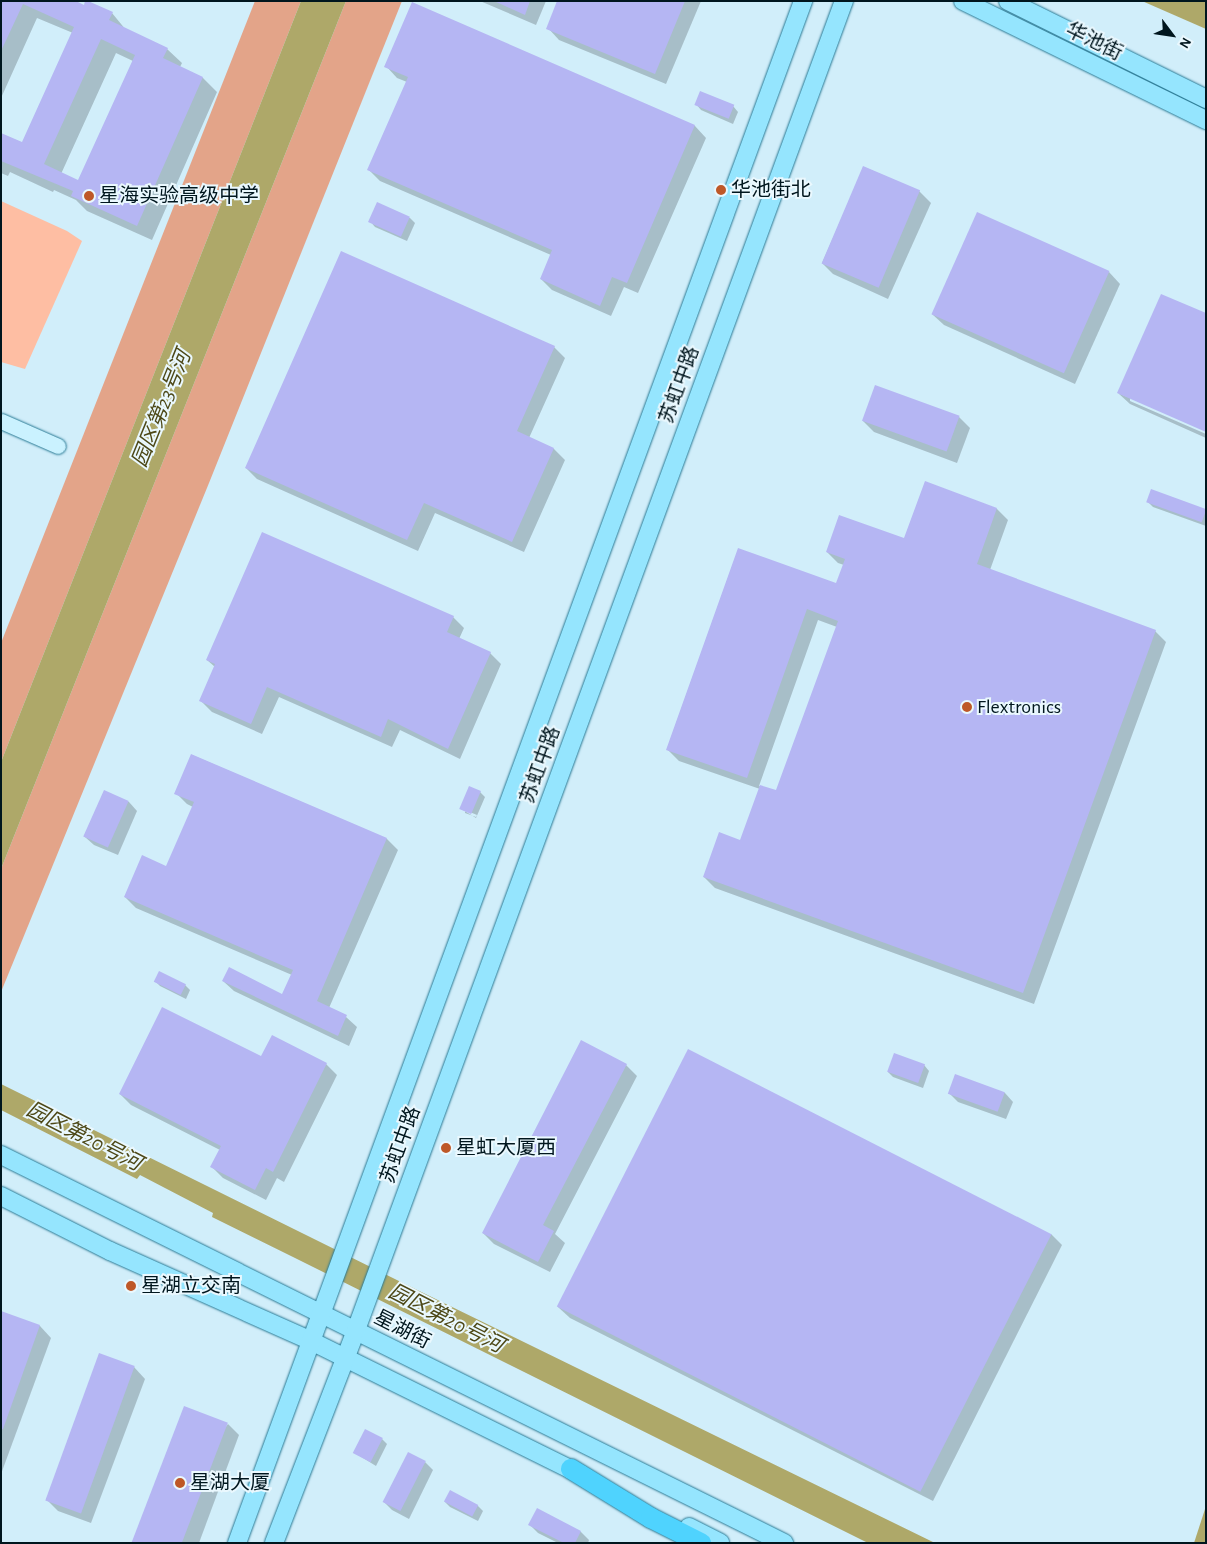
<!DOCTYPE html>
<meta charset="utf-8">
<style>
body{margin:0}
#map{position:relative;width:1207px;height:1544px;overflow:hidden;background:#d1eefa;font-family:"Alegreya Sans","Noto Sans SC",sans-serif}
div>[style]{position:absolute}
.green>*{inset:0;background:#febea3}
.forest>*{inset:0;background:#e3a489}
.water>*{inset:0;background:#aea869}
.shadow>*{inset:0;background:#0003}
.building>*{inset:0;background:#b5b6f3;transform-origin:0 0}
.roads{filter:drop-shadow(0 0 1px #297a95) drop-shadow(0 0 1px #297a95)}
.secondary>*{height:15px;margin:-7.5px;padding:0 7.5px;transform-origin:7.5px;border-radius:7.5px;background:#caf2ff}
.primary>*{height:18px;margin:-9px;padding:0 9px;transform-origin:9px;border-radius:9px;background:#95e5fe}
.highway>*{height:20px;margin:-10px;padding:0 10px;transform-origin:10px;border-radius:10px;background:#4fd3fe}
.dots>*{width:14px;height:14px;translate:-50% -50%;box-sizing:border-box;border:2px solid #eaf8fe;border-radius:50%}
span{translate:-50% -50%;white-space:nowrap;text-align:center;line-height:1.15;-webkit-text-stroke:4px #eaf8fe;paint-order:stroke}
.street-label{font-size:20px;color:#00161e}
.poi-label{font-size:20px;color:#00161e}
.left{translate:0 -50%;text-align:left}
.water-label{font-size:21px;color:#4d4817;font-style:italic}
.frame{position:absolute;inset:0;border:2px solid #00161e;pointer-events:none}
.north{position:absolute;left:1147px;top:10px;width:50px;height:50px;-webkit-text-stroke:4px #eaf8fe;paint-order:stroke;rotate:121deg;font-size:14px;font-weight:700;line-height:20px;text-align:center;color:#00161e}
.north::after{content:'';display:block;margin:auto;width:18px;height:22px;background:#00161e;clip-path:polygon(50% 0,100% 100%,50% 72%,0 100%)}
</style>
<div id="map">
<div class="green">
<i style="clip-path:polygon(1px 201px,67px 231px,82px 241px,25px 369px,1px 362px)"></i>
</div>
<div class="forest">
<i style="clip-path:polygon(255px 1px,301px 1px,1px 762px,1px 643px)"></i>
<i style="clip-path:polygon(346px 1px,402px 1px,209px 483px,1px 992px,1px 869px)"></i>
</div>
<div class="water">
<i style="clip-path:polygon(301px 1px,346px 1px,1px 869px,1px 762px)"></i>
<i style="clip-path:polygon(1142px 1px,1206px 1px,1206px 29px)"></i>
<i style="clip-path:polygon(1px 1084px,407px 1285px,935px 1543px,868px 1543px,293px 1257px,212px 1217px,213px 1213px,140px 1175px,137px 1179px,1px 1110px)"></i>
<i style="clip-path:polygon(1206px 1506px,1206px 1543px,1194px 1543px)"></i>
</div>
<div class="shadow">
<i style="clip-path:polygon(evenodd,1px 1px,85px 6px,112px 13px,126px 30px,167px 49px,182px 63px,180px 67px,203px 78px,217px 92px,152px 240px,87px 211px,76px 200px,54px 190px,53px 192px,10px 172px,8px 176px,1px 173px,1px 134px,23px 143px,73px 33px,37px 18px,1px 98px,1px 1px,116px 53px,133px 61px,79px 182px,61px 174px,116px 53px)"></i>
<i style="clip-path:polygon(480px 1px,546px 1px,536px 25px)"></i>
<i style="clip-path:polygon(559px 1px,701px 1px,666px 84px,559px 40px,548px 28px)"></i>
<i style="clip-path:polygon(413px 4px,695px 126px,706px 138px,638px 293px,624px 287px,611px 316px,552px 290px,541px 279px,551px 255px,380px 181px,369px 170px,407px 82px,397px 78px,386px 66px)"></i>
<i style="clip-path:polygon(696px 104px,733px 106px,738px 112px,733px 124px,701px 110px)"></i>
<i style="clip-path:polygon(864px 167px,919px 191px,931px 203px,888px 299px,833px 274px,822px 263px)"></i>
<i style="clip-path:polygon(410px 218px,415px 223px,407px 241px,375px 227px,370px 221px)"></i>
<i style="clip-path:polygon(1109px 272px,1120px 284px,1075px 384px,944px 325px,932px 314px)"></i>
<i style="clip-path:polygon(554px 347px,565px 358px,529px 438px,554px 449px,565px 460px,524px 552px,435px 513px,418px 551px,257px 479px,246px 468px)"></i>
<i style="clip-path:polygon(1118px 393px,1130px 398px,1130px 401px,1206px 434px,1206px 438px,1130px 404px)"></i>
<i style="clip-path:polygon(959px 417px,970px 428px,957px 463px,874px 432px,863px 421px)"></i>
<i style="clip-path:polygon(evenodd,925px 483px,997px 509px,1008px 520px,990px 570px,1155px 631px,1166px 642px,1034px 1004px,715px 888px,704px 877px,741px 841px,760px 789px,679px 761px,667px 749px,738px 550px,837px 585px,844px 565px,838px 563px,827px 552px,904px 540px,925px 483px,818px 620px,837px 627px,777px 792px,759px 786px,818px 620px)"></i>
<i style="clip-path:polygon(1148px 502px,1206px 510px,1206px 526px,1153px 507px)"></i>
<i style="clip-path:polygon(453px 617px,464px 628px,459px 639px,490px 653px,501px 664px,460px 759px,400px 730px,392px 747px,279px 697px,262px 734px,212px 712px,201px 701px,215px 667px,207px 660px)"></i>
<i style="clip-path:polygon(192px 755px,387px 839px,398px 850px,329px 1008px,346px 1017px,357px 1027px,349px 1046px,234px 991px,223px 981px,283px 996px,292px 975px,136px 908px,125px 897px,167px 868px,193px 807px,187px 804px,176px 793px)"></i>
<i style="clip-path:polygon(104px 792px,129px 802px,137px 811px,118px 855px,94px 845px,85px 837px)"></i>
<i style="clip-path:polygon(evenodd,480px 792px,485px 797px,476px 818px,460px 808px,480px 792px,465px 810px,477px 815px,476px 817px,465px 813px,465px 810px)"></i>
<i style="clip-path:polygon(155px 981px,185px 985px,190px 990px,186px 999px,160px 986px)"></i>
<i style="clip-path:polygon(272px 1037px,326px 1064px,337px 1075px,284px 1182px,277px 1178px,266px 1200px,223px 1178px,212px 1167px,220px 1150px,131px 1105px,120px 1094px,262px 1058px)"></i>
<i style="clip-path:polygon(626px 1065px,637px 1076px,555px 1234px,565px 1243px,550px 1272px,494px 1244px,483px 1233px)"></i>
<i style="clip-path:polygon(924px 1065px,929px 1071px,923px 1088px,893px 1077px,888px 1072px)"></i>
<i style="clip-path:polygon(956px 1076px,1005px 1093px,1013px 1102px,1006px 1119px,958px 1102px,950px 1094px)"></i>
<i style="clip-path:polygon(1051px 1234px,1062px 1245px,933px 1501px,570px 1318px,558px 1307px)"></i>
<i style="clip-path:polygon(4px 1313px,40px 1326px,51px 1338px,1px 1474px,1px 1321px)"></i>
<i style="clip-path:polygon(134px 1367px,145px 1379px,91px 1523px,58px 1511px,46px 1499px)"></i>
<i style="clip-path:polygon(228px 1424px,239px 1435px,199px 1543px,134px 1543px)"></i>
<i style="clip-path:polygon(382px 1439px,387px 1444px,376px 1466px,355px 1453px)"></i>
<i style="clip-path:polygon(425px 1462px,433px 1470px,409px 1519px,392px 1510px,384px 1502px)"></i>
<i style="clip-path:polygon(445px 1502px,478px 1506px,483px 1511px,478px 1521px,450px 1507px)"></i>
<i style="clip-path:polygon(537px 1510px,581px 1532px,589px 1540px,588px 1543px,558px 1543px,538px 1533px,530px 1525px)"></i>
</div>
<div class="building">
<i style="clip-path:polygon(evenodd,1px 1px,76px 1px,84px 5px,85px 1px,88px 1px,113px 12px,109px 20px,168px 48px,163px 58px,203px 77px,137px 226px,71px 196px,73px 191px,1px 161px,1px 133px,22px 142px,74px 27px,23px 4px,1px 51px,1px 1px,101px 39px,135px 55px,78px 180px,44px 164px,101px 39px)"></i>
<i style="clip-path:polygon(494px 1px,530px 1px,525px 15px)"></i>
<i style="clip-path:polygon(557px 1px,685px 1px,655px 74px,546px 29px)"></i>
<i style="clip-path:polygon(412px 2px,695px 125px,627px 283px,612px 277px,600px 306px,540px 279px,552px 250px,367px 170px,408px 77px,384px 67px)"></i>
<i style="left:700px;top:91px;width:37px;height:15px;rotate:22deg"></i>
<i style="left:863px;top:166px;width:62px;height:106px;rotate:23deg"></i>
<i style="left:377px;top:202px;width:36px;height:22px;rotate:24deg"></i>
<i style="left:977px;top:212px;width:145px;height:112px;rotate:24deg"></i>
<i style="clip-path:polygon(341px 251px,555px 346px,517px 431px,554px 448px,512px 542px,424px 503px,407px 540px,245px 468px)"></i>
<i style="clip-path:polygon(1161px 294px,1206px 313px,1206px 432px,1117px 393px)"></i>
<i style="left:875px;top:385px;width:90px;height:38px;rotate:20deg"></i>
<i style="clip-path:polygon(925px 481px,997px 508px,977px 564px,1156px 630px,1023px 993px,703px 877px,719px 832px,740px 840px,760px 785px,776px 790px,838px 621px,807px 609px,747px 778px,666px 750px,738px 548px,836px 583px,845px 559px,826px 552px,839px 515px,904px 538px)"></i>
<i style="left:1151px;top:489px;width:59px;height:14px;rotate:20deg"></i>
<i style="clip-path:polygon(262px 532px,454px 616px,447px 632px,491px 652px,448px 749px,388px 719px,381px 737px,267px 687px,251px 724px,199px 701px,215px 664px,206px 660px)"></i>
<i style="clip-path:polygon(191px 754px,387px 838px,317px 1001px,347px 1015px,338px 1036px,222px 981px,229px 967px,282px 994px,293px 970px,124px 897px,142px 855px,166px 866px,194px 802px,174px 794px)"></i>
<i style="left:469px;top:786px;width:13px;height:25px;rotate:23deg"></i>
<i style="left:104px;top:790px;width:27px;height:51px;rotate:24deg"></i>
<i style="left:159px;top:971px;width:30px;height:12px;rotate:26deg"></i>
<i style="clip-path:polygon(162px 1007px,261px 1056px,272px 1035px,327px 1063px,273px 1172px,266px 1168px,255px 1190px,210px 1167px,221px 1146px,119px 1094px)"></i>
<i style="clip-path:polygon(581px 1040px,627px 1064px,543px 1225px,554px 1231px,538px 1262px,482px 1233px)"></i>
<i style="left:688px;top:1049px;width:408px;height:289px;rotate:27deg"></i>
<i style="left:894px;top:1053px;width:33px;height:20px;rotate:20deg"></i>
<i style="left:955px;top:1074px;width:53px;height:21px;rotate:20deg"></i>
<i style="clip-path:polygon(1px 1311px,40px 1325px,3px 1429px,1px 1429px)"></i>
<i style="left:99px;top:1353px;width:38px;height:157px;rotate:20deg"></i>
<i style="left:184px;top:1406px;width:47px;height:146px;rotate:21deg"></i>
<i style="left:365px;top:1429px;width:20px;height:27px;rotate:27deg"></i>
<i style="left:408px;top:1452px;width:20px;height:56px;rotate:27deg"></i>
<i style="left:450px;top:1490px;width:32px;height:13px;rotate:28deg"></i>
<i style="clip-path:polygon(537px 1508px,581px 1531px,575px 1543px,564px 1543px,528px 1525px)"></i>
</div>
<div class="roads">
<div class="secondary">
<i style="left:1px;top:421px;width:62px;rotate:23.7deg"></i>
</div>
<div class="primary">
<i style="left:963px;top:1px;width:271px;rotate:26.1deg"></i>
<i style="left:1008px;top:1px;width:221px;rotate:26.3deg"></i>
<i style="left:1px;top:1155px;width:874px;rotate:26.36deg"></i>
<i style="left:1px;top:1196px;width:122px;rotate:26.8deg"></i>
<i style="left:110px;top:1251px;width:220px;rotate:24.1deg"></i>
<i style="left:311px;top:1341px;width:302px;rotate:26.3deg"></i>
<i style="left:689px;top:1527px;width:35px;rotate:27deg"></i>
<i style="left:237px;top:1543px;width:1643px;rotate:-69.84deg"></i>
<i style="left:274px;top:1543px;width:228px;rotate:-68.9deg"></i>
<i style="left:356px;top:1330px;width:1416px;rotate:-69.84deg"></i>
</div>
<div class="highway">
<i style="left:571px;top:1469px;width:94px;rotate:31.5deg"></i>
<i style="left:651px;top:1518px;width:56px;rotate:26.6deg"></i>
</div>
</div>
<div class="dots">
<i style="left:721px;top:190px;background:#be5828"></i>
<i style="left:89px;top:196px;background:#be5828"></i>
<i style="left:967px;top:707px;background:#be5828"></i>
<i style="left:446px;top:1148px;background:#be5828"></i>
<i style="left:131px;top:1286px;background:#be5828"></i>
<i style="left:180px;top:1483px;background:#be5828"></i>
</div>
<div class="street-label">
<span style="left:1094px;top:42px;rotate:26deg">华池街</span>
<span style="left:680px;top:385px;rotate:-70deg">苏虹中路</span>
<span style="left:541px;top:765px;rotate:-70deg">苏虹中路</span>
<span style="left:401px;top:1145px;rotate:-70deg">苏虹中路</span>
<span style="left:402px;top:1330px;rotate:27deg">星湖街</span>
</div>
<div class="poi-label">
<span class="left" style="left:731px;top:190px">华池街北</span>
<span class="left" style="left:99px;top:196px">星海实验高级中学</span>
<span class="left" style="left:977px;top:707px">Flextronics</span>
<span class="left" style="left:456px;top:1148px">星虹大厦西</span>
<span class="left" style="left:141px;top:1286px">星湖立交南</span>
<span class="left" style="left:190px;top:1483px">星湖大厦</span>
</div>
<div class="water-label">
<span style="left:162px;top:409px;rotate:-68deg">园区第23号河</span>
<span style="left:84px;top:1137px;rotate:27deg">园区第20号河</span>
<span style="left:446px;top:1319px;rotate:27deg">园区第20号河</span>
</div>
<div class="frame"></div>
<div class="north">N</div>
</div>
